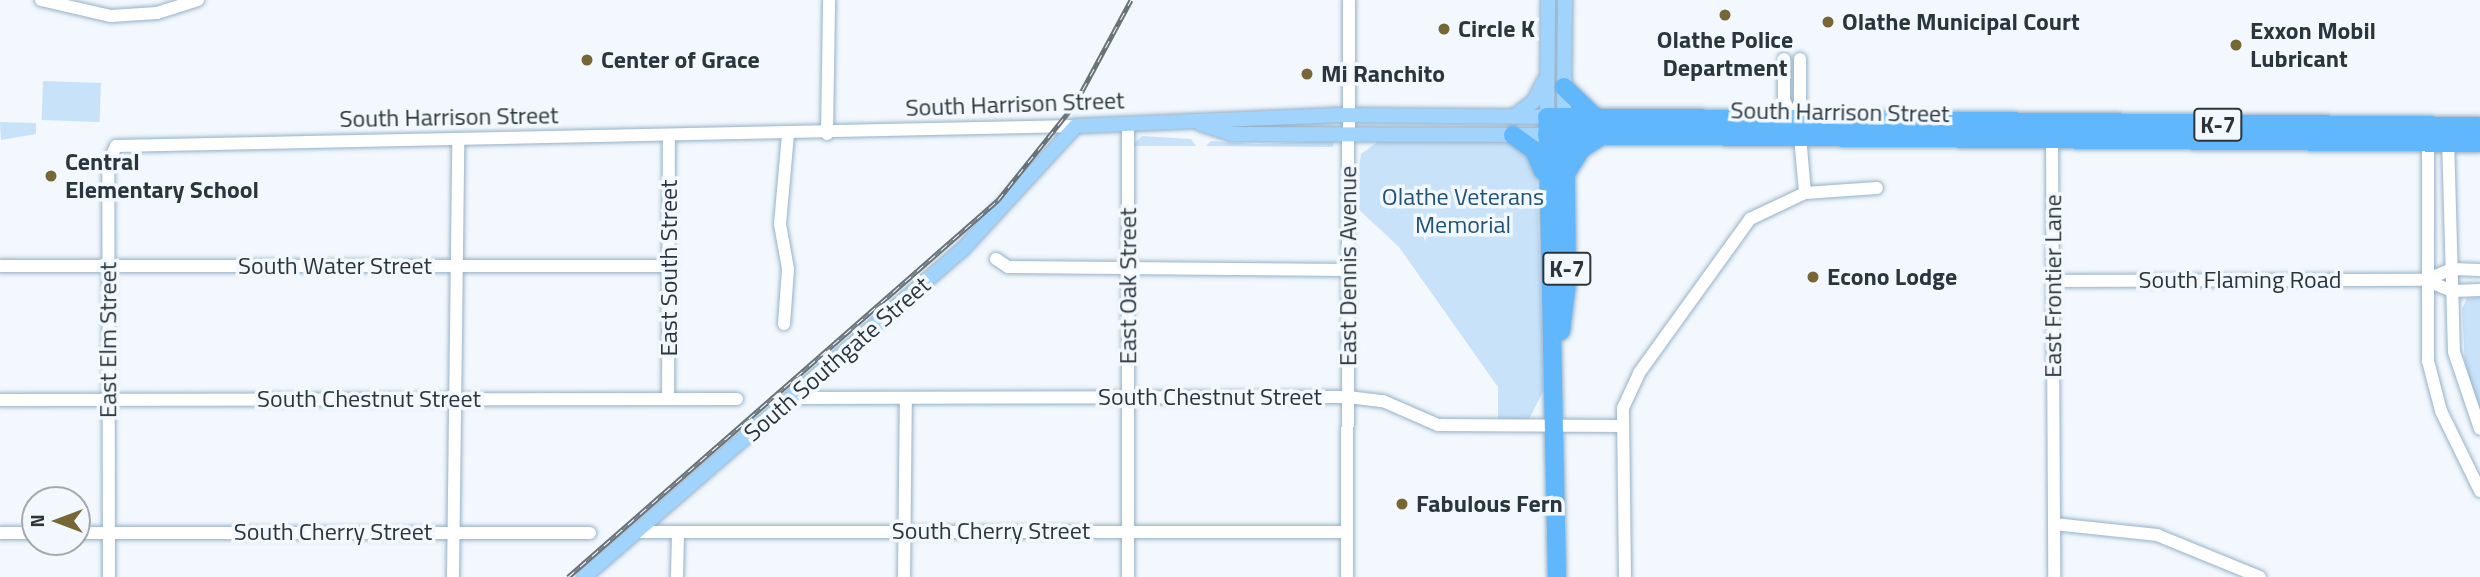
<!DOCTYPE html>
<style>
body{margin:0}
#map{position:relative;width:2480px;height:577px;overflow:hidden;background:#f2f8fd;font-family:"Titillium Web",sans-serif}
div>[style]{position:absolute}
.green>*{inset:0;background:#c7e2f9;transform-origin:0 0}
.roads{filter:drop-shadow(0 0 2px #96b1c8) drop-shadow(0 0 2px #96b1c8)}
.minor>*{height:12px;margin:-6px;padding:0 6px;transform-origin:6px;border-radius:6px;background:#fff}
.major>*{height:14px;margin:-7px;padding:0 7px;transform-origin:7px;border-radius:7px;background:#a0d4fd}
.highway>*{height:18px;margin:-9px;padding:0 9px;transform-origin:9px;border-radius:9px;background:#60b7fc}
.rail>*{height:5px;margin-top:-2.5px;transform-origin:0;background:repeating-linear-gradient(90deg,#f2f8fd 0 8px,#68727a 0 16px);box-sizing:border-box;border-block:2px solid #68727a}
.dots>*{width:19px;height:19px;translate:-50% -50%;box-sizing:border-box;border:4px solid #f2f8fd;border-radius:50%}
span{translate:-50% -50%;white-space:nowrap;text-align:center;line-height:1.15;-webkit-text-stroke:7px #f2f8fd;paint-order:stroke}
.shield-label span{padding:2px 5px;background:#f2f8fd;border:2px solid;border-radius:5px;-webkit-text-stroke-width:0}
.shield-label{font-size:23px;color:#2a353e;font-weight:700}
.poi-label{font-size:24px;color:#2a353e;font-weight:700}
.left{translate:0 -50%;text-align:left}
.street-label{font-size:24px;color:#2a353e}
.park-label{font-size:24px;color:#215277}
.north{position:absolute;left:21px;top:486px;width:70px;height:70px;box-sizing:border-box;background:#f2f8fd;border:2px solid #a2aab1;border-radius:50%;rotate:270deg;font-size:19px;font-weight:700;line-height:28px;text-align:center;color:#2a353e}
.north::after{content:'';display:block;margin:auto;width:24px;height:32px;background:#766735;clip-path:polygon(50% 0,100% 100%,50% 72%,0 100%)}
</style>
<div id="map">
<div class="green">
<i style="left:43px;top:81px;width:58px;height:39px;rotate:2deg"></i>
<i style="clip-path:polygon(0 122px,36px 123px,36px 134px,1px 140px)"></i>
<i style="clip-path:polygon(1142px 136px,1191px 139px,1196px 146px,1132px 146px)"></i>
<i style="clip-path:polygon(1512px 137px,1536px 164px,1544px 390px,1529px 419px,1498px 422px,1498px 387px,1399px 247px,1354px 205px,1361px 154px,1383px 138px)"></i>
<i style="clip-path:polygon(1211px 141px,1255px 144px,1334px 141px,1333px 147px,1206px 146px)"></i>
<i style="clip-path:polygon(2480px 297px,2480px 411px,2465px 365px,2462px 309px,2467px 298px)"></i>
</div>
<div class="roads">
<div class="minor">
<i style="left:41px;top:0;width:72px;rotate:12.9deg"></i>
<i style="left:111px;top:16px;width:46px;rotate:-3.7deg"></i>
<i style="left:157px;top:13px;width:43px;rotate:-17.6deg"></i>
<i style="left:1784px;top:59px;width:41px;rotate:90deg"></i>
<i style="left:1784px;top:100px;width:39px;rotate:66deg"></i>
<i style="left:1800px;top:136px;width:57px;rotate:85deg"></i>
<i style="left:1792px;top:118px;width:18px;rotate:-63deg"></i>
<i style="left:1800px;top:102px;width:43px;rotate:-90deg"></i>
<i style="left:827px;top:134px;width:134px;rotate:-89.1deg"></i>
<i style="left:2448px;top:138px;width:214px;rotate:88.4deg"></i>
<i style="left:2454px;top:352px;width:81px;rotate:71.3deg"></i>
<i style="left:2428px;top:139px;width:222px;rotate:90deg"></i>
<i style="left:2428px;top:361px;width:52px;rotate:75.4deg"></i>
<i style="left:2441px;top:411px;width:89px;rotate:64deg"></i>
<i style="left:2052px;top:141px;width:436px;rotate:89.7deg"></i>
<i style="left:996px;top:259px;width:14px;rotate:34deg"></i>
<i style="left:1008px;top:267px;width:340px;rotate:0.5deg"></i>
<i style="left:0;top:266px;width:670px"></i>
<i style="left:2426px;top:280px;width:28px;rotate:-23deg"></i>
<i style="left:2452px;top:269px;width:28px;rotate:2deg"></i>
<i style="left:2054px;top:281px;width:372px;rotate:-0.2deg"></i>
<i style="left:2426px;top:280px;width:28px;rotate:23deg"></i>
<i style="left:2452px;top:291px;width:28px;rotate:-2deg"></i>
<i style="left:784px;top:324px;width:55px;rotate:-85.8deg"></i>
<i style="left:788px;top:269px;width:46px;rotate:-100.1deg"></i>
<i style="left:780px;top:224px;width:89px;rotate:-84.9deg"></i>
<i style="left:668px;top:398px;width:261px;rotate:-89.8deg"></i>
<i style="left:792px;top:398px;width:556px;rotate:-0.1deg"></i>
<i style="left:1348px;top:397px;width:35px;rotate:7deg"></i>
<i style="left:1383px;top:401px;width:60px;rotate:23.6deg"></i>
<i style="left:1438px;top:425px;width:184px;rotate:0.3deg"></i>
<i style="left:0;top:400px;width:737px;rotate:-0.08deg"></i>
<i style="left:2054px;top:524px;width:104px;rotate:6.1deg"></i>
<i style="left:2157px;top:535px;width:111px;rotate:22.2deg"></i>
<i style="left:636px;top:532px;width:711px"></i>
<i style="left:0;top:533px;width:35px"></i>
<i style="left:77px;top:533px;width:513px"></i>
<i style="left:109px;top:577px;width:413px;rotate:-90.1deg"></i>
<i style="left:108px;top:164px;width:20px;rotate:-66deg"></i>
<i style="left:116px;top:146px;width:960px;rotate:-1.19deg"></i>
<i style="left:453px;top:577px;width:436px;rotate:-89.3deg"></i>
<i style="left:677px;top:577px;width:44px;rotate:-88.7deg"></i>
<i style="left:904px;top:577px;width:179px;rotate:-89.4deg"></i>
<i style="left:1128px;top:577px;width:452px;rotate:-90deg"></i>
<i style="left:1347px;top:577px;width:577px;rotate:-89.8deg"></i>
<i style="left:1625px;top:577px;width:169px;rotate:-90.7deg"></i>
<i style="left:1623px;top:408px;width:38px;rotate:-65deg"></i>
<i style="left:1639px;top:373px;width:190px;rotate:-54.2deg"></i>
<i style="left:1750px;top:219px;width:61px;rotate:-25.3deg"></i>
<i style="left:1805px;top:193px;width:72px;rotate:-4deg"></i>
</div>
<div class="major">
<i style="left:1513px;top:117px;width:26px;rotate:-37deg"></i>
<i style="left:1534px;top:101px;width:22px;rotate:-63deg"></i>
<i style="left:1564px;top:117px;width:117px;rotate:-89.5deg"></i>
<i style="left:1201px;top:124px;width:33px;rotate:18deg"></i>
<i style="left:1232px;top:134px;width:315px;rotate:0.2deg"></i>
<i style="left:584px;top:577px;width:498px;rotate:-40.9deg"></i>
<i style="left:961px;top:251px;width:170px;rotate:-47.4deg"></i>
<i style="left:1076px;top:126px;width:259px;rotate:-2.4deg"></i>
<i style="left:1335px;top:115px;width:212px;rotate:0.5deg"></i>
<i style="left:1547px;top:117px;width:117px;rotate:-89.5deg"></i>
</div>
<div class="highway">
<i style="left:1564px;top:87px;width:43px;rotate:44.1deg"></i>
<i style="left:1513px;top:135px;width:26px;rotate:36deg"></i>
<i style="left:1534px;top:150px;width:23px;rotate:67deg"></i>
<i style="left:1547px;top:135px;width:933px;rotate:0.49deg"></i>
<i style="left:1565px;top:175px;width:31px;rotate:-58deg"></i>
<i style="left:1581px;top:149px;width:26px;rotate:-32deg"></i>
<i style="left:1561px;top:331px;width:49px;rotate:-83deg"></i>
<i style="left:1567px;top:282px;width:157px;rotate:-90.7deg"></i>
<i style="left:1557px;top:577px;width:460px;rotate:-91.2deg"></i>
<i style="left:1547px;top:117px;width:933px;rotate:0.55deg"></i>
</div>
</div>
<div class="rail">
<i style="left:568px;top:577px;width:572px;rotate:-41.24deg"></i>
<i style="left:998px;top:200px;width:123px;rotate:-51.3deg"></i>
<i style="left:1075px;top:104px;width:118px;rotate:-61.7deg"></i>
</div>
<div class="dots">
<i style="left:1725px;top:15px;background:#766735"></i>
<i style="left:1828px;top:22px;background:#766735"></i>
<i style="left:1444px;top:29px;background:#766735"></i>
<i style="left:2236px;top:45px;background:#766735"></i>
<i style="left:587px;top:60px;background:#766735"></i>
<i style="left:1307px;top:74px;background:#766735"></i>
<i style="left:51px;top:176px;background:#766735"></i>
<i style="left:1813px;top:277px;background:#766735"></i>
<i style="left:1402px;top:504px;background:#766735"></i>
</div>
<div class="shield-label">
<span style="left:2218px;top:125px">K-7</span>
<span style="left:1567px;top:269px">K-7</span>
</div>
<div class="poi-label">
<span class="left" style="left:1842px;top:22px">Olathe Municipal Court</span>
<span class="left" style="left:1458px;top:29px">Circle K</span>
<span class="left" style="left:2250px;top:45px">Exxon Mobil<br>Lubricant</span>
<span style="left:1725px;top:54px">Olathe Police<br>Department</span>
<span class="left" style="left:601px;top:60px">Center of Grace</span>
<span class="left" style="left:1321px;top:74px">Mi Ranchito</span>
<span class="left" style="left:65px;top:176px">Central<br>Elementary School</span>
<span class="left" style="left:1827px;top:277px">Econo Lodge</span>
<span class="left" style="left:1416px;top:504px">Fabulous Fern</span>
</div>
<div class="street-label">
<span style="left:1015px;top:104px;rotate:-2deg">South Harrison Street</span>
<span style="left:1840px;top:112px;rotate:1deg">South Harrison Street</span>
<span style="left:449px;top:117px;rotate:-1deg">South Harrison Street</span>
<span style="left:335px;top:266px">South Water Street</span>
<span style="left:1348px;top:266px;rotate:-90deg">East Dennis Avenue</span>
<span style="left:669px;top:268px;rotate:-90deg">East South Street</span>
<span style="left:2240px;top:280px">South Flaming Road</span>
<span style="left:1128px;top:286px;rotate:-90deg">East Oak Street</span>
<span style="left:2053px;top:286px;rotate:-90deg">East Frontier Lane</span>
<span style="left:108px;top:340px;rotate:-90deg">East Elm Street</span>
<span style="left:837px;top:359px;rotate:-41deg">South Southgate Street</span>
<span style="left:1210px;top:397px">South Chestnut Street</span>
<span style="left:369px;top:399px">South Chestnut Street</span>
<span style="left:991px;top:531px">South Cherry Street</span>
<span style="left:333px;top:532px">South Cherry Street</span>
</div>
<div class="park-label">
<span style="left:1463px;top:211px">Olathe Veterans<br>Memorial</span>
</div>
<div class="north">N</div>
</div>
